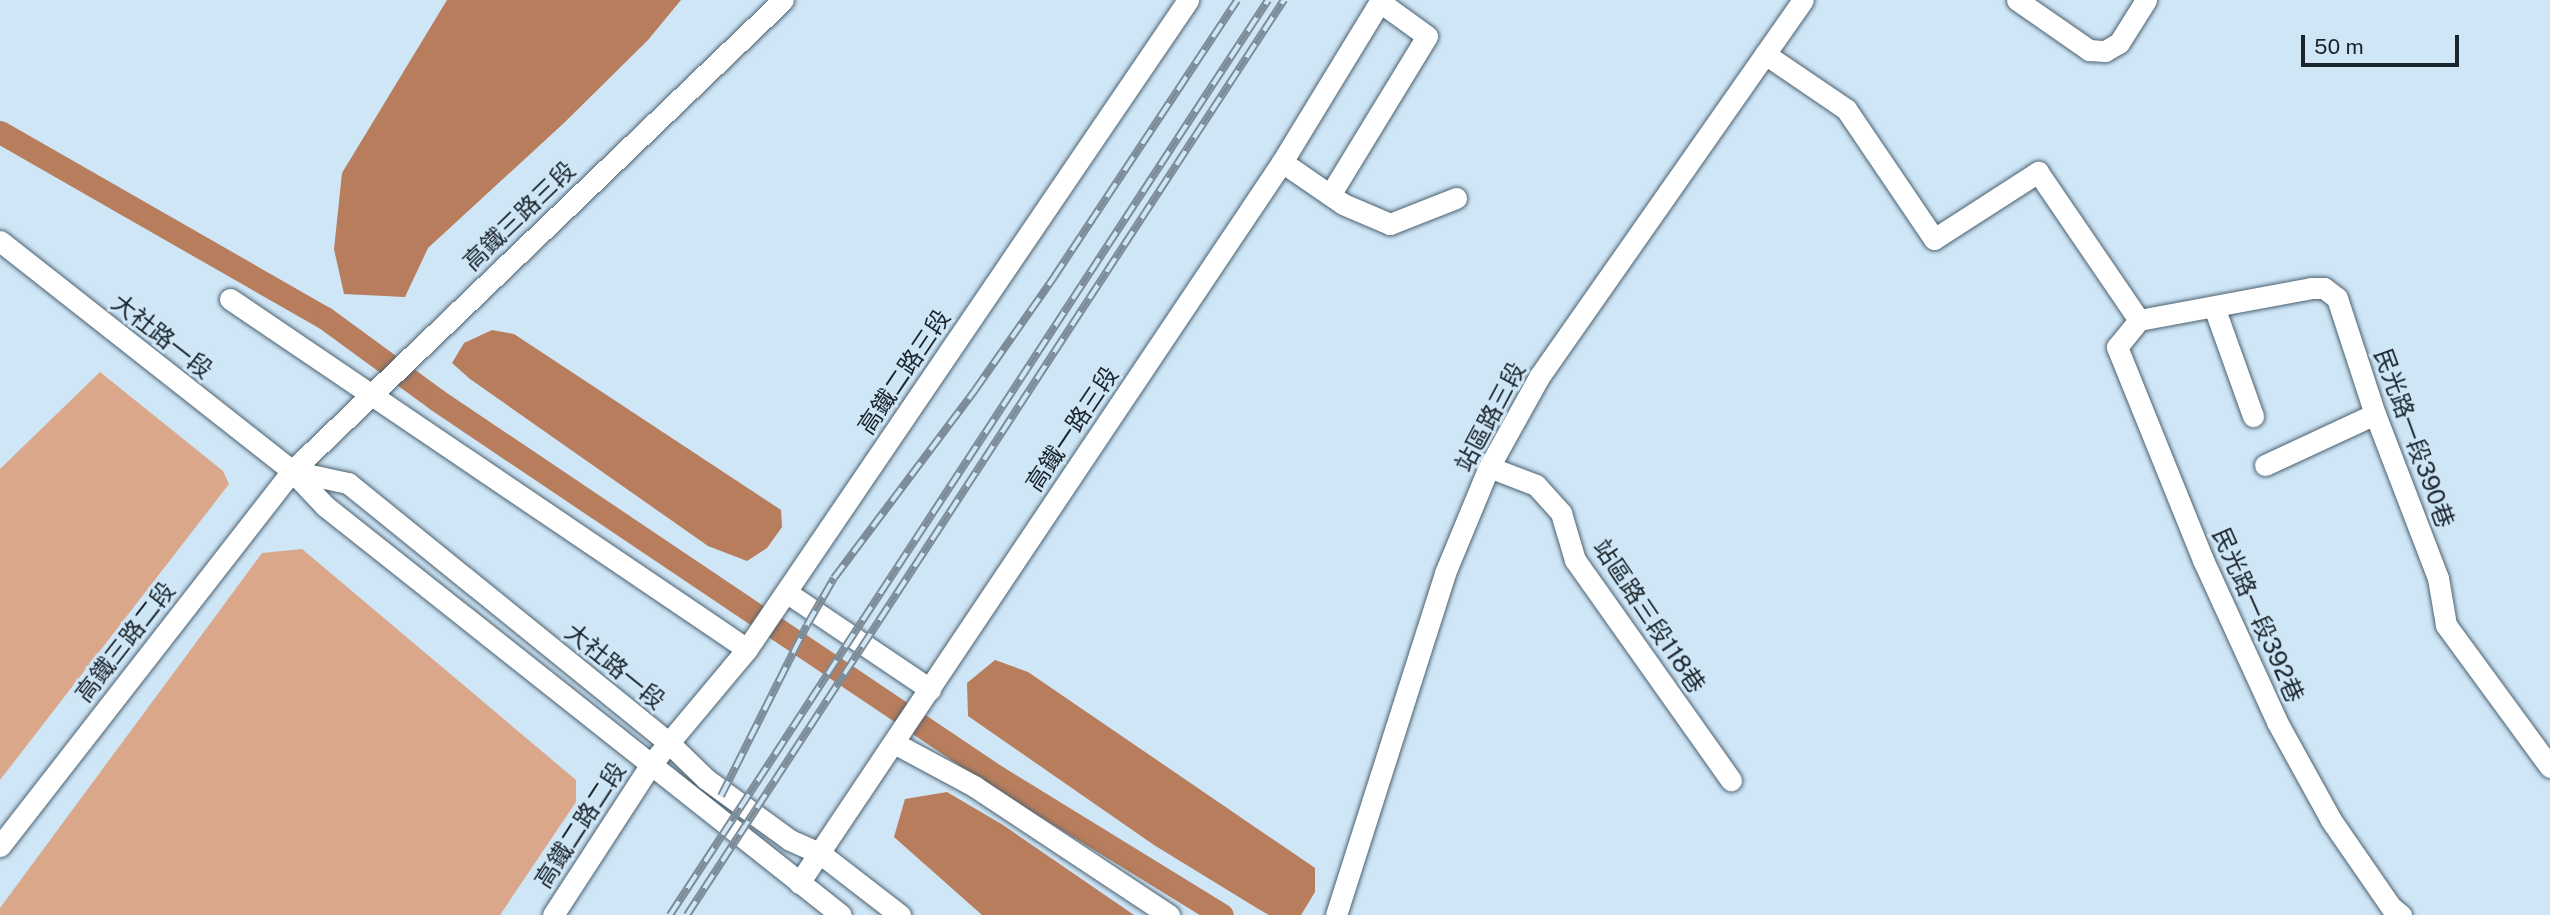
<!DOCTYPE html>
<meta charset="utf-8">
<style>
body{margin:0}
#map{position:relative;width:2550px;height:915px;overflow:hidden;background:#cfe6f7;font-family:"Public Sans","Noto Sans TC",sans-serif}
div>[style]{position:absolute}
.green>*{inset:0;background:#daa78a}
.water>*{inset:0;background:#b77d5c}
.canal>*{height:23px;margin:-11.5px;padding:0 11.5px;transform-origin:11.5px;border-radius:11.5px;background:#b77d5c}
.roads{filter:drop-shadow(0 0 2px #4c616f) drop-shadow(0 0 2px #4c616f)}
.minor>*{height:21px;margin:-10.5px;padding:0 10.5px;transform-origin:10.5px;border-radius:10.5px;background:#fff}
.rail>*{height:8px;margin-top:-4px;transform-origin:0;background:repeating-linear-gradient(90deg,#cfe6f7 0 16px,#7c8c98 0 32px);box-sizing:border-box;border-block:2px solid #7c8c98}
span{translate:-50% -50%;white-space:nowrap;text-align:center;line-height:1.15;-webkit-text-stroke:6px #cfe6f7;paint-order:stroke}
.street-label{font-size:24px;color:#1b242a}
.scale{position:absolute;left:2301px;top:35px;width:158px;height:32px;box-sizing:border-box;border:4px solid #1b242a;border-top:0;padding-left:9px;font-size:21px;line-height:24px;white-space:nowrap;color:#1b242a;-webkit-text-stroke:5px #cfe6f7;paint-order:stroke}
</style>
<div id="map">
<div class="green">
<i style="clip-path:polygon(100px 372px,223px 471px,229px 484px,0 780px,0 469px)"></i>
<i style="clip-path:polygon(302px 549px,576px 780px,576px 802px,500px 915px,0 915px,0 908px,262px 553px)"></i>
</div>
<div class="water">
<i style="clip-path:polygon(447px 0,681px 0,648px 40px,565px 122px,428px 248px,405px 297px,344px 294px,334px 249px,342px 173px)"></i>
<i style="clip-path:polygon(492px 330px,514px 334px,781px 510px,782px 527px,767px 548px,747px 561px,708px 546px,470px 379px,452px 363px,464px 343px)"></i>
<i style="clip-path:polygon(995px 660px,1028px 672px,1315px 868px,1315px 892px,1301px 915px,1269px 915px,1260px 910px,1154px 845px,968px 716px,967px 683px)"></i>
<i style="clip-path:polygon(947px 792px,1003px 825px,1134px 915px,982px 915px,894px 837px,905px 799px)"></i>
</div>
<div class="canal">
<i style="left:0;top:132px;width:374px;rotate:29.8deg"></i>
<i style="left:325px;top:318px;width:139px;rotate:36.2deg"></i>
<i style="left:437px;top:400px;width:674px;rotate:33.93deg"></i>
<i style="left:996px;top:776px;width:265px;rotate:31.6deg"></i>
</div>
<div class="roads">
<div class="minor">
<i style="left:2017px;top:0;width:88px;rotate:34.8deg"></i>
<i style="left:2089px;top:50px;width:16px;rotate:4deg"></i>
<i style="left:2105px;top:51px;width:16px;rotate:-30deg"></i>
<i style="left:2119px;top:43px;width:51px;rotate:-57.9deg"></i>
<i style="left:1765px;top:54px;width:98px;rotate:34.2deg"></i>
<i style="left:1846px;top:109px;width:157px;rotate:55.9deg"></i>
<i style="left:1934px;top:239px;width:124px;rotate:-32.8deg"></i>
<i style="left:2038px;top:172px;width:179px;rotate:55.7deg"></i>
<i style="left:1282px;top:162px;width:74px;rotate:34.5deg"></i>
<i style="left:1343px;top:204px;width:51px;rotate:23.1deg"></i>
<i style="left:1390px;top:224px;width:71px;rotate:-21.5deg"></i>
<i style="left:1330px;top:195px;width:186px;rotate:-58.6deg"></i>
<i style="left:1427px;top:36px;width:58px;rotate:-144.1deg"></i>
<i style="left:0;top:241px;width:372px;rotate:38.2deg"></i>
<i style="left:292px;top:471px;width:48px;rotate:46.7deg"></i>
<i style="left:325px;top:506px;width:658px;rotate:38.4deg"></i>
<i style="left:230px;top:299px;width:624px;rotate:34.1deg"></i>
<i style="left:2214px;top:307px;width:116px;rotate:70.3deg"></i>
<i style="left:2139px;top:320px;width:175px;rotate:-10.5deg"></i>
<i style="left:2311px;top:288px;width:13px"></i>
<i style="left:2324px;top:288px;width:16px;rotate:38deg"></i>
<i style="left:2337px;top:298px;width:122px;rotate:71.9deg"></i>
<i style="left:2375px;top:414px;width:176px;rotate:69deg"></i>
<i style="left:2438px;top:578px;width:48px;rotate:80.3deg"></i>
<i style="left:2446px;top:625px;width:176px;rotate:53.8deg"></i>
<i style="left:2139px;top:320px;width:35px;rotate:129deg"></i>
<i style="left:2117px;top:347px;width:230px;rotate:68deg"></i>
<i style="left:2203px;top:560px;width:178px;rotate:65.4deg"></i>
<i style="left:2277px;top:722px;width:112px;rotate:61.1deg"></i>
<i style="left:2331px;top:820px;width:106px;rotate:55.4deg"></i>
<i style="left:2391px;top:907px;width:13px;rotate:39deg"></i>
<i style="left:2265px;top:465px;width:121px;rotate:-24.9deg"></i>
<i style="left:1489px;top:467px;width:50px;rotate:21deg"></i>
<i style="left:1536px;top:485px;width:38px;rotate:48deg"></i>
<i style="left:1561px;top:513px;width:49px;rotate:73.4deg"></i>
<i style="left:1575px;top:560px;width:270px;rotate:54.7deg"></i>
<i style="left:292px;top:471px;width:57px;rotate:12.1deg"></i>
<i style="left:348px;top:483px;width:413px;rotate:39deg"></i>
<i style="left:669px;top:743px;width:52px;rotate:44.2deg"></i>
<i style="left:706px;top:779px;width:104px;rotate:36deg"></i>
<i style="left:790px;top:840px;width:34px;rotate:24deg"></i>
<i style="left:821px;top:854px;width:100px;rotate:37.7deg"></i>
<i style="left:786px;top:592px;width:174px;rotate:34deg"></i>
<i style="left:894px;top:743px;width:91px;rotate:28.3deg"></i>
<i style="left:974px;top:786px;width:234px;rotate:33.5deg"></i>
<i style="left:0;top:846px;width:475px;rotate:-52.1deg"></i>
<i style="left:292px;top:471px;width:680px;rotate:-43.81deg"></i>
<i style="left:799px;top:883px;width:868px;rotate:-56.18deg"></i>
<i style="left:1282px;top:162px;width:190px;rotate:-58.6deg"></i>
<i style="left:553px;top:915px;width:180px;rotate:-57deg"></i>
<i style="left:651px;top:764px;width:150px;rotate:-50.1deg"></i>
<i style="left:747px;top:649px;width:785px;rotate:-55.8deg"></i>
<i style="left:1336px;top:915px;width:359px;rotate:-72.3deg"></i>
<i style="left:1445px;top:573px;width:115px;rotate:-67.5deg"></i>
<i style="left:1489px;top:467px;width:103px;rotate:-60.9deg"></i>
<i style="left:1539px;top:377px;width:460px;rotate:-55deg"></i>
</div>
</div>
<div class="rail">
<i style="left:721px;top:796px;width:191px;rotate:-63.3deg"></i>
<i style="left:807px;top:625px;width:54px;rotate:-60.1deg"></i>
<i style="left:834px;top:578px;width:235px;rotate:-53.1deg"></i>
<i style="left:975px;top:390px;width:138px;rotate:-55deg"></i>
<i style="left:1054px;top:277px;width:332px;rotate:-56.5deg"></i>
<i style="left:670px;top:915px;width:1093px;rotate:-56.83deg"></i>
<i style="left:687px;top:915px;width:1093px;rotate:-56.88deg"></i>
</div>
<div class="street-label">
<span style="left:519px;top:216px;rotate:-44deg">高鐵三路三段</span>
<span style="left:162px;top:336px;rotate:38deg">大社路一段</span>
<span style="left:904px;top:372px;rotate:-56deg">高鐵二路三段</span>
<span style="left:1490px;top:417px;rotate:-62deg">站區路三段</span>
<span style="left:1072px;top:429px;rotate:-56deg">高鐵一路三段</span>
<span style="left:2414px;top:438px;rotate:70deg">民光路一段390巷</span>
<span style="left:2258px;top:615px;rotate:66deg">民光路一段392巷</span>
<span style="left:1649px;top:616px;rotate:56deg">站區路三段118巷</span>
<span style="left:125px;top:642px;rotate:-52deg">高鐵三路二段</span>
<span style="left:615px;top:666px;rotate:39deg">大社路一段</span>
<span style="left:580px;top:825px;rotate:-57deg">高鐵二路二段</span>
</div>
<div class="scale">50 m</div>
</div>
